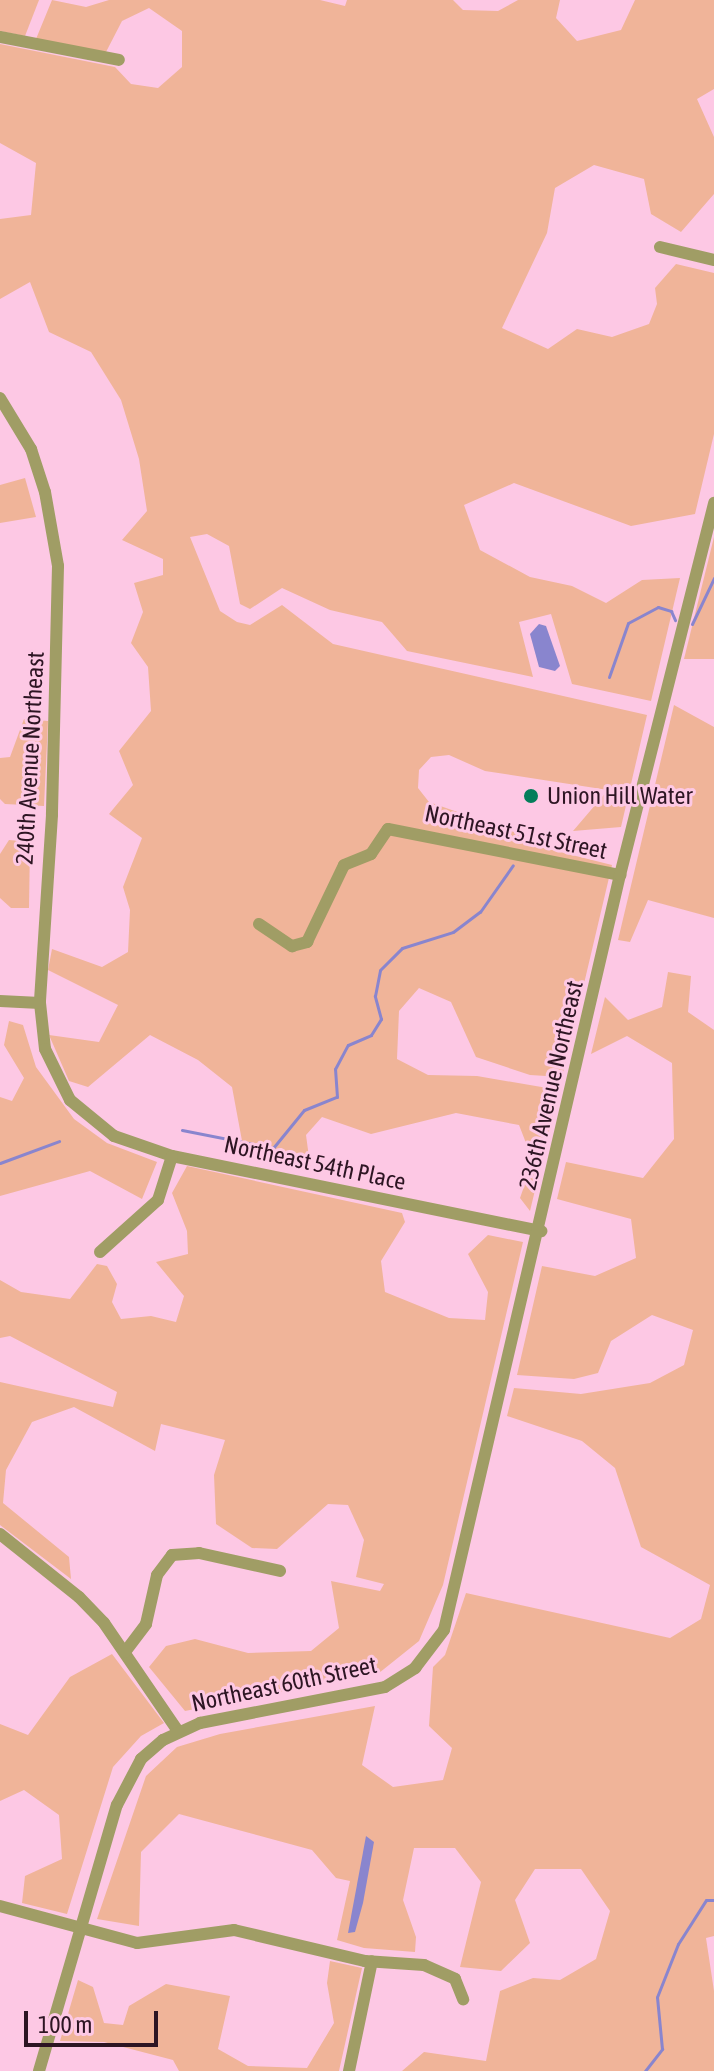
<!DOCTYPE html>
<style>
body{margin:0}
#map{position:relative;width:714px;height:2071px;overflow:hidden;background:#fdc8e4;font-family:"Asap Condensed",sans-serif}
div>[style]{position:absolute}
.green>*{inset:0;background:#f0b499}
.water>*{inset:0;background:#8985ce}
.stream>*{height:3px;margin:-1.5px;padding:0 1.5px;transform-origin:1.5px;border-radius:1.5px;background:#8985ce}
.minor>*{height:12px;margin:-6px;padding:0 6px;transform-origin:6px;border-radius:6px;background:#a09d65}
.dots>*{width:22px;height:22px;translate:-50% -50%;box-sizing:border-box;border:4px solid #fdc8e4;border-radius:50%}
span{translate:-50% -50%;white-space:nowrap;text-align:center;line-height:1.15;-webkit-text-stroke:6px #fdc8e4;paint-order:stroke}
.street-label{font-size:24px;color:#2d1523}
.poi-label{font-size:24px;color:#2d1523}
.left{translate:0 -50%;text-align:left}
.scale{position:absolute;left:24px;top:2011px;width:134px;height:36px;box-sizing:border-box;border:4px solid #2d1523;border-top:0;padding-left:10px;font-size:24px;line-height:28px;white-space:nowrap;color:#2d1523;-webkit-text-stroke:6px #fdc8e4;paint-order:stroke}
</style>
<div id="map">
<div class="green">
<i style="clip-path:polygon(0 0,39px 0,25px 36px,0 31px)"></i>
<i style="clip-path:polygon(52px 0,86px 7px,109px 0,320px 0,345px 6px,347px 0,453px 0,463px 10px,498px 11px,518px 0,560px 0,556px 18px,577px 41px,621px 30px,635px 0,714px 0,714px 89px,697px 99px,714px 137px,714px 194px,681px 232px,651px 214px,644px 179px,594px 165px,555px 188px,547px 233px,502px 328px,548px 349px,577px 329px,612px 337px,649px 324px,657px 304px,655px 288px,676px 264px,714px 273px,714px 434px,695px 514px,631px 526px,514px 483px,464px 505px,480px 550px,530px 577px,572px 586px,606px 603px,642px 580px,680px 578px,651px 701px,572px 684px,551px 614px,519px 622px,533px 677px,407px 651px,382px 622px,330px 610px,282px 588px,250px 609px,240px 604px,229px 546px,207px 534px,190px 537px,220px 611px,237px 622px,250px 625px,282px 605px,333px 644px,647px 715px,621px 827px,573px 831px,608px 790px,485px 771px,449px 755px,431px 757px,419px 770px,418px 788px,429px 802px,514px 832px,536px 846px,612px 865px,562px 1077px,530px 1075px,476px 1057px,451px 1002px,419px 988px,399px 1011px,397px 1059px,428px 1075px,477px 1076px,559px 1090px,530px 1211px,520px 1198px,533px 1161px,519px 1125px,456px 1113px,371px 1134px,322px 1117px,306px 1135px,311px 1172px,245px 1157px,232px 1087px,198px 1060px,150px 1035px,88px 1087px,69px 1081px,49px 1035px,99px 1042px,118px 1005px,48px 970px,52px 949px,102px 967px,128px 952px,130px 910px,123px 887px,142px 838px,109px 814px,133px 785px,119px 751px,151px 711px,148px 667px,131px 643px,143px 612px,134px 583px,163px 575px,163px 559px,122px 540px,147px 511px,139px 459px,121px 400px,91px 352px,49px 332px,30px 282px,0 299px,0 219px,31px 215px,36px 163px,0 143px,0 44px,115px 67px,131px 84px,158px 88px,182px 67px,182px 31px,149px 8px,122px 21px,106px 52px,36px 39px)"></i>
<i style="clip-path:polygon(25px 478px,36px 517px,0 523px,0 485px)"></i>
<i style="clip-path:polygon(714px 537px,714px 659px,684px 659px)"></i>
<i style="clip-path:polygon(674px 705px,714px 727px,714px 918px,648px 900px,630px 942px,618px 940px)"></i>
<i style="clip-path:polygon(24px 719px,48px 721px,44px 806px,5px 804px,0 799px,0 758px,10px 757px)"></i>
<i style="clip-path:polygon(9px 840px,30px 842px,29px 908px,11px 908px,0 898px,0 854px)"></i>
<i style="clip-path:polygon(668px 972px,691px 976px,688px 1012px,714px 1030px,714px 1936px,706px 1938px,714px 1991px,714px 2071px,402px 2071px,424px 2052px,486px 2061px,500px 1991px,533px 1978px,560px 1980px,596px 1959px,610px 1911px,581px 1869px,535px 1869px,515px 1900px,530px 1943px,501px 1971px,460px 1967px,481px 1882px,455px 1848px,414px 1848px,403px 1900px,416px 1937px,415px 1952px,364px 1948px,337px 1940px,350px 1881px,336px 1878px,312px 1850px,179px 1814px,141px 1852px,139px 1926px,97px 1919px,146px 1776px,177px 1747px,220px 1734px,375px 1706px,362px 1765px,393px 1787px,443px 1780px,452px 1748px,429px 1726px,433px 1667px,445px 1655px,466px 1593px,670px 1638px,701px 1619px,710px 1585px,641px 1547px,615px 1468px,582px 1441px,507px 1416px,514px 1388px,581px 1394px,650px 1383px,684px 1365px,693px 1330px,652px 1315px,611px 1341px,598px 1373px,574px 1379px,517px 1375px,542px 1266px,595px 1276px,636px 1258px,631px 1219px,557px 1199px,566px 1162px,643px 1178px,674px 1139px,672px 1063px,627px 1036px,591px 1054px,605px 997px,628px 1020px,662px 1007px)"></i>
<i style="clip-path:polygon(9px 1021px,23px 1025px,36px 1067px,74px 1119px,107px 1143px,157px 1162px,142px 1199px,90px 1171px,0 1196px,0 1097px,12px 1101px,24px 1078px,4px 1045px)"></i>
<i style="clip-path:polygon(187px 1166px,402px 1213px,405px 1222px,381px 1261px,385px 1292px,449px 1318px,485px 1320px,488px 1292px,468px 1254px,488px 1235px,523px 1242px,443px 1585px,419px 1641px,379px 1673px,185px 1711px,149px 1667px,166px 1646px,195px 1639px,248px 1653px,311px 1651px,339px 1628px,331px 1581px,380px 1591px,384px 1584px,356px 1577px,364px 1540px,348px 1505px,328px 1504px,277px 1549px,252px 1548px,216px 1524px,214px 1475px,225px 1440px,161px 1424px,155px 1451px,74px 1407px,32px 1422px,6px 1470px,3px 1503px,69px 1557px,71px 1579px,0 1525px,0 1382px,113px 1407px,117px 1392px,10px 1336px,0 1338px,0 1280px,21px 1292px,70px 1299px,97px 1264px,107px 1266px,117px 1284px,112px 1302px,121px 1319px,151px 1316px,176px 1322px,184px 1296px,156px 1262px,188px 1254px,187px 1231px,172px 1193px)"></i>
<i style="clip-path:polygon(112px 1654px,164px 1723px,141px 1736px,113px 1767px,67px 1914px,22px 1903px,25px 1876px,62px 1859px,59px 1815px,24px 1790px,0 1801px,0 1724px,28px 1735px,70px 1677px)"></i>
<i style="clip-path:polygon(330px 1961px,362px 1968px,339px 2071px,179px 2071px,173px 2060px,104px 2042px,60px 2041px,78px 1980px,93px 1987px,104px 2023px,123px 2025px,129px 2006px,166px 1984px,230px 1996px,218px 2049px,248px 2066px,307px 2068px,334px 2023px,327px 1983px)"></i>
</div>
<div class="water">
<i style="clip-path:polygon(539px 624px,546px 626px,560px 666px,555px 671px,539px 667px,530px 634px)"></i>
<i style="clip-path:polygon(366px 1836px,374px 1842px,363px 1903px,355px 1932px,348px 1933px)"></i>
</div>
<div class="stream">
<i style="left:692px;top:624px;width:51px;rotate:-64.4deg"></i>
<i style="left:609px;top:677px;width:57px;rotate:-70.6deg"></i>
<i style="left:628px;top:623px;width:34px;rotate:-28deg"></i>
<i style="left:658px;top:607px;width:14px;rotate:17deg"></i>
<i style="left:671px;top:611px;width:10px;rotate:66deg"></i>
<i style="left:182px;top:1130px;width:93px;rotate:11.2deg"></i>
<i style="left:273px;top:1148px;width:49px;rotate:-50.8deg"></i>
<i style="left:304px;top:1110px;width:35px;rotate:-22deg"></i>
<i style="left:337px;top:1097px;width:28px;rotate:-94deg"></i>
<i style="left:335px;top:1069px;width:27px;rotate:-62deg"></i>
<i style="left:348px;top:1045px;width:25px;rotate:-23deg"></i>
<i style="left:371px;top:1035px;width:19px;rotate:-58deg"></i>
<i style="left:381px;top:1019px;width:24px;rotate:-105deg"></i>
<i style="left:375px;top:996px;width:26px;rotate:-79deg"></i>
<i style="left:380px;top:970px;width:31px;rotate:-45deg"></i>
<i style="left:402px;top:948px;width:53px;rotate:-17.4deg"></i>
<i style="left:453px;top:932px;width:34px;rotate:-37deg"></i>
<i style="left:480px;top:912px;width:57px;rotate:-54.9deg"></i>
<i style="left:0;top:1163px;width:63px;rotate:-20.4deg"></i>
<i style="left:645px;top:2071px;width:28px;rotate:-52deg"></i>
<i style="left:662px;top:2049px;width:52px;rotate:-95.5deg"></i>
<i style="left:657px;top:1997px;width:57px;rotate:-68.4deg"></i>
<i style="left:678px;top:1944px;width:52px;rotate:-57.5deg"></i>
<i style="left:706px;top:1900px;width:8px"></i>
</div>
<div class="minor">
<i style="left:0;top:37px;width:121px;rotate:10.9deg"></i>
<i style="left:660px;top:247px;width:56px;rotate:13.5deg"></i>
<i style="left:0;top:398px;width:60px;rotate:58.7deg"></i>
<i style="left:31px;top:449px;width:45px;rotate:72deg"></i>
<i style="left:45px;top:492px;width:75px;rotate:80deg"></i>
<i style="left:58px;top:566px;width:249px;rotate:91.4deg"></i>
<i style="left:52px;top:815px;width:188px;rotate:93.7deg"></i>
<i style="left:40px;top:1003px;width:46px;rotate:83.8deg"></i>
<i style="left:45px;top:1049px;width:57px;rotate:63.9deg"></i>
<i style="left:70px;top:1100px;width:57px;rotate:39.3deg"></i>
<i style="left:114px;top:1136px;width:61px;rotate:19deg"></i>
<i style="left:172px;top:1156px;width:377px;rotate:11.5deg"></i>
<i style="left:259px;top:924px;width:40px;rotate:34deg"></i>
<i style="left:292px;top:946px;width:16px;rotate:-15deg"></i>
<i style="left:307px;top:942px;width:85px;rotate:-64.3deg"></i>
<i style="left:344px;top:865px;width:29px;rotate:-22deg"></i>
<i style="left:371px;top:854px;width:30px;rotate:-56deg"></i>
<i style="left:388px;top:829px;width:237px;rotate:11.2deg"></i>
<i style="left:0;top:1001px;width:40px;rotate:2.9deg"></i>
<i style="left:100px;top:1252px;width:78px;rotate:-41.9deg"></i>
<i style="left:158px;top:1200px;width:46px;rotate:-72.3deg"></i>
<i style="left:0;top:1534px;width:101px;rotate:38.6deg"></i>
<i style="left:79px;top:1597px;width:36px;rotate:46deg"></i>
<i style="left:104px;top:1623px;width:131px;rotate:55.6deg"></i>
<i style="left:125px;top:1652px;width:35px;rotate:-53deg"></i>
<i style="left:146px;top:1624px;width:50px;rotate:-77.3deg"></i>
<i style="left:157px;top:1575px;width:25px;rotate:-53deg"></i>
<i style="left:172px;top:1555px;width:27px;rotate:-4deg"></i>
<i style="left:199px;top:1553px;width:83px;rotate:12.5deg"></i>
<i style="left:0;top:1906px;width:142px;rotate:15.1deg"></i>
<i style="left:137px;top:1943px;width:98px;rotate:-7.6deg"></i>
<i style="left:234px;top:1930px;width:135px;rotate:13.3deg"></i>
<i style="left:365px;top:1961px;width:59px;rotate:3.9deg"></i>
<i style="left:424px;top:1965px;width:34px;rotate:24deg"></i>
<i style="left:455px;top:1979px;width:22px;rotate:68deg"></i>
<i style="left:39px;top:2071px;width:277px;rotate:-73.7deg"></i>
<i style="left:117px;top:1805px;width:52px;rotate:-62.4deg"></i>
<i style="left:141px;top:1759px;width:29px;rotate:-41deg"></i>
<i style="left:163px;top:1740px;width:41px;rotate:-24.7deg"></i>
<i style="left:200px;top:1723px;width:188px;rotate:-11deg"></i>
<i style="left:385px;top:1687px;width:36px;rotate:-32deg"></i>
<i style="left:415px;top:1668px;width:48px;rotate:-52.7deg"></i>
<i style="left:444px;top:1630px;width:775px;rotate:-76.88deg"></i>
<i style="left:620px;top:875px;width:384px;rotate:-75.8deg"></i>
<i style="left:349px;top:2071px;width:112px;rotate:-78.2deg"></i>
</div>
<div class="dots">
<i style="left:531px;top:796px;background:#047d5a"></i>
</div>
<div class="street-label">
<span style="left:30px;top:758px;rotate:-87deg">240th Avenue Northeast</span>
<span style="left:516px;top:832px;rotate:12deg">Northeast 51st Street</span>
<span style="left:551px;top:1085px;rotate:-77deg">236th Avenue Northeast</span>
<span style="left:315px;top:1163px;rotate:12deg">Northeast 54th Place</span>
<span style="left:284px;top:1684px;rotate:-12deg">Northeast 60th Street</span>
</div>
<div class="poi-label">
<span class="left" style="left:547px;top:796px">Union Hill Water</span>
</div>
<div class="scale">100 m</div>
</div>
